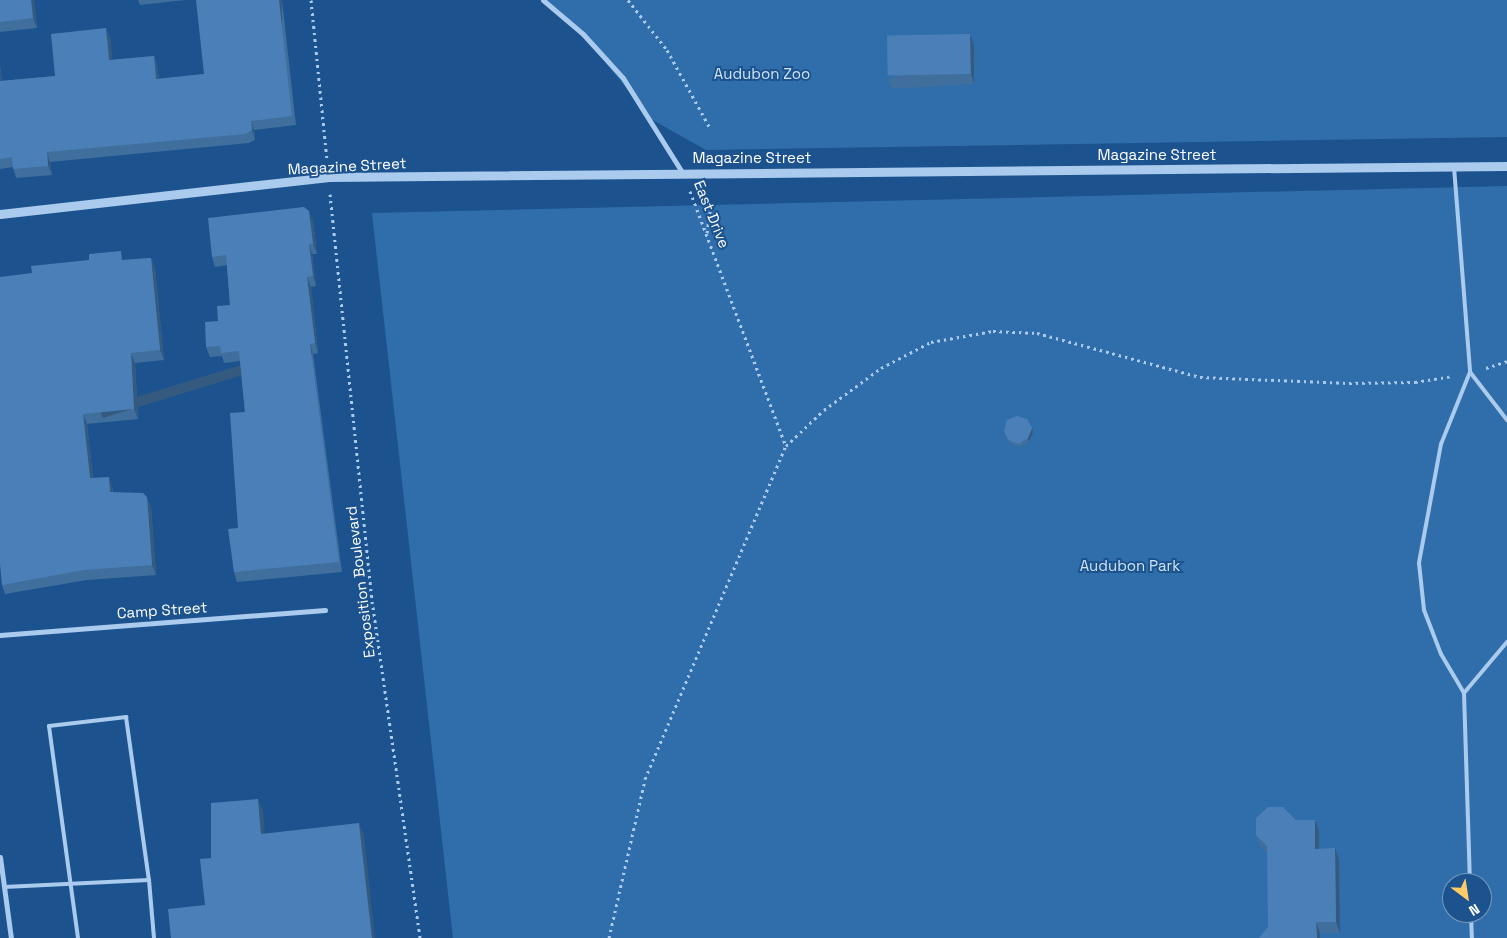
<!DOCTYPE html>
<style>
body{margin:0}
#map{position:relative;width:1507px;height:938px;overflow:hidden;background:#1c538e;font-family:"Space Grotesk",sans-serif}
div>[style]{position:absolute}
.green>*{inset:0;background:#306eab}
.path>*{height:3px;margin-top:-1.5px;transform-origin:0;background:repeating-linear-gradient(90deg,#aacbed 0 2.5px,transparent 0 6.5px)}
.service>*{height:4px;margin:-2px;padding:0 2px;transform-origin:2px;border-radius:2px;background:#aacbed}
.minor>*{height:5px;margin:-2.5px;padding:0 2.5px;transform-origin:2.5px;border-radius:2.5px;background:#aacbed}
.tertiary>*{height:9px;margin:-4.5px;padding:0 4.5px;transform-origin:4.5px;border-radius:4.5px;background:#aacbed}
.wall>*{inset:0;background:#406e9d}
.shaded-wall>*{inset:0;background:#345a80;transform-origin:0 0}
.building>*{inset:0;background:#4a80b7;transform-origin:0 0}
span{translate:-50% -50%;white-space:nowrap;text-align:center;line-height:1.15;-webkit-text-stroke:4px #1c538e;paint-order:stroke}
.park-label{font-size:15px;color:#cfe4f9}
.street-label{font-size:15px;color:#fff}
.north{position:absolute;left:1442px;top:873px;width:50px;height:50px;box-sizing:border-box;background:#1c538e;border:1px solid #7798bb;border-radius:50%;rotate:149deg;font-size:14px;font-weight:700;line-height:20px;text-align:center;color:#fff}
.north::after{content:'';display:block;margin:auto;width:18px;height:22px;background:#fdcb68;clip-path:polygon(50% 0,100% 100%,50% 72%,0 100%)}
</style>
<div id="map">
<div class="green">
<i style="clip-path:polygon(543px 0,1507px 0,1507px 137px,706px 150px,651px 119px,583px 34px)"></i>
<i style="clip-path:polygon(evenodd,1507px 186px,1507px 938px,453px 938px,372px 213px,1507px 186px,1452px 883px,1482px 883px,1482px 913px,1452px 913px,1452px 883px)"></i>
</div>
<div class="path">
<i style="left:311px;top:0;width:162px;rotate:84.3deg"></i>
<i style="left:628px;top:0;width:63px;rotate:52deg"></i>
<i style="left:667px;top:50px;width:87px;rotate:61.1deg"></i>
<i style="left:690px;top:191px;width:272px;rotate:69.4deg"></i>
<i style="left:330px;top:194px;width:415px;rotate:84.1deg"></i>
<i style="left:373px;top:607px;width:334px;rotate:81.9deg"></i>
<i style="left:707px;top:233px;width:27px;rotate:-82deg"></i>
<i style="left:1486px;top:368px;width:22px;rotate:-18deg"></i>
<i style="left:609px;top:938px;width:163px;rotate:-77.2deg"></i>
<i style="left:645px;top:779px;width:362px;rotate:-67.1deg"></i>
<i style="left:786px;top:446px;width:52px;rotate:-43.5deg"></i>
<i style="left:824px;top:410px;width:71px;rotate:-36.4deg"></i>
<i style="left:881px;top:368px;width:56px;rotate:-27.5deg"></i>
<i style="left:931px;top:342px;width:63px;rotate:-10.1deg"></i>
<i style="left:993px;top:331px;width:44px;rotate:2.6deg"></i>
<i style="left:1037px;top:333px;width:169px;rotate:15.1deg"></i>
<i style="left:1200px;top:377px;width:149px;rotate:2.3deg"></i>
<i style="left:1349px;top:383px;width:66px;rotate:-0.9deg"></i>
<i style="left:1415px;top:382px;width:36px;rotate:-9deg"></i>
</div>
<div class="service">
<i style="left:1454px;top:167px;width:206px;rotate:85.5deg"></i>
<i style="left:1470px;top:372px;width:78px;rotate:111.9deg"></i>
<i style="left:1441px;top:444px;width:121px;rotate:100.5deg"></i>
<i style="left:1419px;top:563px;width:47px;rotate:83.9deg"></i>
<i style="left:1424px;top:610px;width:47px;rotate:68.9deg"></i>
<i style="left:1441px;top:654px;width:45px;rotate:59.5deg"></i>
<i style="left:1464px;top:693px;width:190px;rotate:88.2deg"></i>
<i style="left:1470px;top:372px;width:61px;rotate:52.4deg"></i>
<i style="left:1464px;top:693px;width:67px;rotate:-49.9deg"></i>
<i style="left:4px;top:887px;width:145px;rotate:-2.8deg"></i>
<i style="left:149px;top:880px;width:58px;rotate:85.1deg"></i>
<i style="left:1471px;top:913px;width:25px;rotate:88deg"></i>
<i style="left:78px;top:938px;width:214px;rotate:-97.8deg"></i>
<i style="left:49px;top:726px;width:78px;rotate:-6.7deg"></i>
<i style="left:126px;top:717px;width:165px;rotate:82deg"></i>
</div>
<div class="minor">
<i style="left:543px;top:0;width:52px;rotate:40.4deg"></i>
<i style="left:583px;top:34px;width:59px;rotate:47.7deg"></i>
<i style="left:623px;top:78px;width:111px;rotate:57.9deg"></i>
<i style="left:0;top:635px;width:326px;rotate:-4.4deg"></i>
<i style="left:0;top:857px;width:82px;rotate:82.3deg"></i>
</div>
<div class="tertiary">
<i style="left:0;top:214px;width:331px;rotate:-6.4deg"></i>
<i style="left:329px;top:177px;width:1178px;rotate:-0.54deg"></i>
</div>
<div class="wall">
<i style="clip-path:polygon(0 0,34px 0,37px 28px,0 32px)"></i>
<i style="clip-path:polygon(138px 0,185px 0,140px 5px)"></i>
<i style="clip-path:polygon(282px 0,296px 125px,254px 130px,255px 140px,249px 143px,50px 162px,52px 175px,16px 178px,13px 167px,0 169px,0 65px,2px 81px,55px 76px,110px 37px,112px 60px,154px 56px,157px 65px,159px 79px,204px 74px)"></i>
<i style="clip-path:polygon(974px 45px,974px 84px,892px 89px,888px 79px)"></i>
<i style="clip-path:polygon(313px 221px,317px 254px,312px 254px,316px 286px,311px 287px,318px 353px,313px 354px,342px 572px,237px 582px,234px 572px,238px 528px,245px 412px,240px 361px,224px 363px,222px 356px,210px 357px,206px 347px,218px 321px,230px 305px,227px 265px,215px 267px,212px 257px)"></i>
<i style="clip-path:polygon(151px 258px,155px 268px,164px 360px,135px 363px,138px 419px,87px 424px,93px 478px,112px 487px,113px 492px,151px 507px,156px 575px,87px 580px,5px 594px,2px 585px,124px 260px)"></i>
<i style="clip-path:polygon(1032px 428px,1033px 432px,1029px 442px,1020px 447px,1010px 444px,1004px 431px)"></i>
<i style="clip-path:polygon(1296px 820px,1319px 830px,1319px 849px,1339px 859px,1340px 933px,1320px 933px,1320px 938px,1259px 938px,1268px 927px,1267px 853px,1260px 846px,1256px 835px)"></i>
</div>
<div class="shaded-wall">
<i style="clip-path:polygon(31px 0,34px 0,37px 28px,33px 18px)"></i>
<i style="left:279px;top:0;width:3px;height:117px"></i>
<i style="clip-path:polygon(106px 28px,110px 37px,113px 69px,109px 60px)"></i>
<i style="clip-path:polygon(970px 34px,974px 45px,974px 84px,971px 74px)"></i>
<i style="clip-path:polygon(154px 56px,157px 65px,160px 89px,156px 79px)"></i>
<i style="clip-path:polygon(0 65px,3px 91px,0 81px)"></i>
<i style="clip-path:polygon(251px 121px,254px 130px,255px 140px,252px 130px)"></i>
<i style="clip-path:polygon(47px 152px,50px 162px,52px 175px,48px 166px)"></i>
<i style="clip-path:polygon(309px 211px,313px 221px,317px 254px,313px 244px)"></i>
<i style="clip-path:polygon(309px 244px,312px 254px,316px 286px,313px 276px)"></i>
<i style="clip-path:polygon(151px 258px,155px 268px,164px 360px,160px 350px)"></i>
<i style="clip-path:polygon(307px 277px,311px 287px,318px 353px,315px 343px)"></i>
<i style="left:310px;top:344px;width:10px;height:220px;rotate:73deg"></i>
<i style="clip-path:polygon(131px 353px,135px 363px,138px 419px,134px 409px)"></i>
<i style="clip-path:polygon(83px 414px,87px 424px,94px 488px,90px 478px)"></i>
<i style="clip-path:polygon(1032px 428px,1033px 432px,1029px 442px,1028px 438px)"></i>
<i style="clip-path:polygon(109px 477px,112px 487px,113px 502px,110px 492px)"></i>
<i style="clip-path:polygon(147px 497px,151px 507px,156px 575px,152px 565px)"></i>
<i style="clip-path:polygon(258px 799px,263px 811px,266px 846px,261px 834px)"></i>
<i style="clip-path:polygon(1315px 820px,1319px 830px,1319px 860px,1315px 849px)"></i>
<i style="clip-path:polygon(359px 823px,364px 835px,375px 938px,372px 938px)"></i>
<i style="clip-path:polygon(1335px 848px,1339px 859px,1340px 933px,1336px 922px)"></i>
<i style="clip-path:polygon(1316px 922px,1320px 933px,1320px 938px,1317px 938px)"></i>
</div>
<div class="building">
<i style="clip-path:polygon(0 0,31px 0,33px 18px,0 22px)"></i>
<i style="clip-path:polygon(196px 0,279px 0,292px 116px,251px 121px,252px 130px,245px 134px,47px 152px,48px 166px,13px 169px,12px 157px,0 159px,0 81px,55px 76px,51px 34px,106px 28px,109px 60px,154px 56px,156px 79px,204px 74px)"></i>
<i style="left:970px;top:34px;width:40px;height:83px;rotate:89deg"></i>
<i style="clip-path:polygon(304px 207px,309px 211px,313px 244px,309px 244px,313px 276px,307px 277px,315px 343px,310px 344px,339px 562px,234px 572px,228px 529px,238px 528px,230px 413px,245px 412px,239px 351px,221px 353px,220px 346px,206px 347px,205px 322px,218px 321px,217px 306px,230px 305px,226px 255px,212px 257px,208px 218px)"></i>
<i style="clip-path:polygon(121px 251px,122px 260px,151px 258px,160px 350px,131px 353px,134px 409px,83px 414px,90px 478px,109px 477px,110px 492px,143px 493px,147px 497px,152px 565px,84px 570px,2px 585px,0 564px,0 277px,32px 273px,31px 266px,89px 260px,89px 254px)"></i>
<i style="clip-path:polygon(1017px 416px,1027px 419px,1032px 428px,1028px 438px,1019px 444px,1008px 440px,1004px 431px,1007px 420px)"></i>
<i style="clip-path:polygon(258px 799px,261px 834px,359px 823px,372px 938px,171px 938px,168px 909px,205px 905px,200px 859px,211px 858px,211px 803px)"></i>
<i style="clip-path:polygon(1268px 807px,1283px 807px,1296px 820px,1315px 820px,1315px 849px,1335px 848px,1336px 922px,1316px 922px,1317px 938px,1259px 938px,1268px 927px,1267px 846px,1256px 835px,1256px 818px)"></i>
</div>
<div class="park-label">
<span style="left:762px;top:74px">Audubon Zoo</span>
<span style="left:1130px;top:566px">Audubon Park</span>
</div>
<div class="street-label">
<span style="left:1157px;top:155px">Magazine Street</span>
<span style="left:752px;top:158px">Magazine Street</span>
<span style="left:347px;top:166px;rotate:-3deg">Magazine Street</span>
<span style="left:712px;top:214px;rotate:68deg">East Drive</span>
<span style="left:360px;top:582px;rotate:-97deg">Exposition Boulevard</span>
<span style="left:162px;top:610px;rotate:-4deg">Camp Street</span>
</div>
<div class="north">N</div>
</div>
